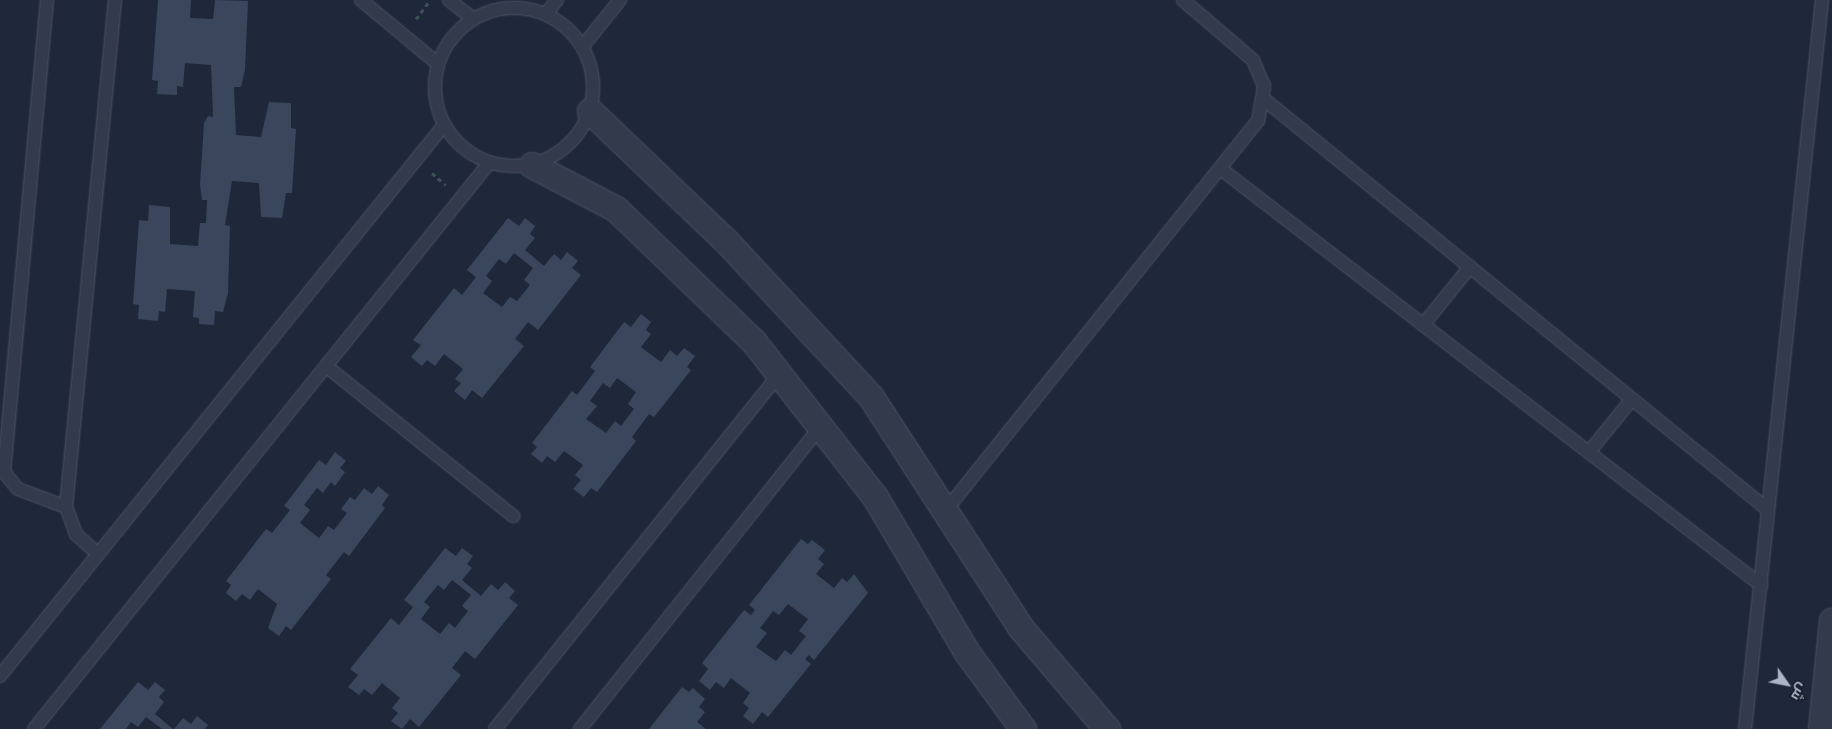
<!DOCTYPE html>
<meta charset="utf-8">
<style>
body{margin:0}
#map{position:relative;width:1832px;height:729px;overflow:hidden;background:#1e283a;font-family:"Archivo Narrow",Cairo,sans-serif}
div>[style]{position:absolute}
.building>*{inset:0;background:#3a465b}
.path>*{height:3px;margin-top:-1.5px;transform-origin:0;background:repeating-linear-gradient(90deg,#3b5256 0 4px,transparent 0 8px)}
.roads{filter:drop-shadow(0 0 1px #4d5565) drop-shadow(0 0 1px #4d5565)}
.service>*{height:12px;margin:-6px;padding:0 6px;transform-origin:6px;border-radius:6px;background:#323a4b}
.service>.ring{margin:-6px;padding:0;box-sizing:content-box;background:none;border:12px solid #323a4b;border-radius:50%}
.minor>*{height:25px;margin:-12.5px;padding:0 12.5px;transform-origin:12.5px;border-radius:12.5px;background:#323a4b}
span{translate:-50% -50%;white-space:nowrap;text-align:center;line-height:1.15;-webkit-text-stroke:5px #18202f;paint-order:stroke}
.north{position:absolute;left:1762px;top:659px;width:50px;height:50px;-webkit-text-stroke:4px #18202f;paint-order:stroke;rotate:123deg;font-size:14px;font-weight:700;line-height:20px;text-align:center;color:#acb5c7}
.north::after{content:'';display:block;margin:auto;width:18px;height:22px;background:#acb5c7;clip-path:polygon(50% 0,100% 100%,50% 72%,0 100%)}
</style>
<div id="map">
<div class="building">
<i style="clip-path:polygon(158px 0,191px 0,190px 18px,213px 19px,215px 0,248px 1px,245px 70px,241px 87px,234px 87px,236px 135px,261px 137px,269px 102px,291px 103px,291px 128px,296px 129px,292px 193px,286px 193px,282px 218px,261px 217px,259px 183px,232px 181px,225px 225px,230px 226px,228px 293px,223px 312px,215px 311px,214px 325px,199px 324px,199px 318px,193px 317px,195px 291px,167px 289px,165px 312px,159px 311px,158px 321px,138px 319px,139px 305px,133px 304px,139px 220px,148px 221px,149px 205px,170px 207px,170px 244px,198px 246px,200px 223px,206px 223px,207px 200px,202px 200px,200px 185px,204px 123px,208px 116px,213px 117px,211px 65px,185px 63px,183px 87px,177px 86px,177px 95px,157px 94px,158px 81px,152px 80px)"></i>
<i style="clip-path:polygon(evenodd,508px 218px,519px 226px,525px 218px,535px 226px,530px 234px,535px 238px,525px 250px,544px 266px,554px 254px,561px 260px,567px 252px,578px 261px,572px 268px,581px 275px,538px 330px,528px 322px,515px 339px,524px 346px,482px 398px,472px 390px,465px 400px,454px 391px,461px 383px,455px 379px,463px 369px,444px 354px,435px 366px,427px 360px,422px 366px,411px 357px,421px 345px,413px 340px,454px 288px,462px 295px,476px 277px,467px 270px,508px 218px,514px 253px,533px 268px,524px 280px,530px 285px,517px 301px,510px 297px,502px 307px,483px 293px,492px 281px,486px 276px,499px 259px,506px 264px,514px 253px)"></i>
<i style="clip-path:polygon(evenodd,641px 314px,651px 322px,646px 330px,651px 334px,641px 347px,661px 362px,670px 350px,677px 356px,684px 348px,695px 356px,687px 367px,691px 370px,654px 417px,649px 414px,632px 437px,636px 441px,597px 492px,591px 488px,584px 497px,573px 489px,581px 480px,575px 475px,583px 465px,564px 451px,555px 462px,547px 456px,542px 463px,531px 454px,537px 447px,532px 443px,572px 391px,577px 395px,595px 371px,590px 367px,624px 322px,631px 327px,641px 314px,617px 378px,636px 392px,628px 404px,634px 409px,621px 426px,615px 421px,606px 433px,586px 419px,597px 406px,590px 401px,603px 383px,610px 388px,617px 378px)"></i>
<i style="clip-path:polygon(335px 452px,346px 461px,340px 468px,345px 472px,335px 486px,331px 482px,323px 493px,317px 488px,304px 505px,310px 510px,300px 523px,319px 538px,328px 526px,334px 530px,347px 513px,341px 509px,350px 497px,355px 500px,364px 488px,372px 494px,378px 486px,389px 495px,382px 505px,385px 508px,349px 556px,344px 552px,326px 575px,331px 579px,291px 630px,286px 626px,279px 636px,268px 628px,277px 604px,258px 589px,250px 600px,242px 594px,236px 601px,226px 593px,231px 585px,226px 581px,266px 529px,272px 533px,290px 510px,284px 506px,319px 460px,326px 465px)"></i>
<i style="clip-path:polygon(evenodd,801px 539px,808px 544px,812px 540px,825px 550px,818px 559px,824px 564px,816px 574px,834px 588px,842px 578px,847px 582px,854px 574px,868px 593px,814px 660px,809px 655px,805px 659px,811px 664px,768px 717px,762px 712px,753px 724px,743px 716px,749px 708px,743px 703px,750px 693px,731px 678px,724px 688px,716px 682px,710px 690px,699px 681px,708px 669px,702px 663px,744px 610px,751px 615px,755px 610px,749px 605px,801px 539px,788px 604px,808px 619px,799px 631px,806px 636px,791px 655px,785px 650px,776px 661px,756px 647px,767px 633px,760px 628px,773px 611px,779px 615px,788px 604px)"></i>
<i style="clip-path:polygon(evenodd,445px 548px,456px 556px,462px 548px,473px 556px,467px 564px,472px 568px,462px 580px,481px 596px,491px 584px,498px 590px,505px 582px,515px 591px,509px 598px,518px 605px,475px 659px,465px 651px,452px 668px,461px 675px,419px 727px,410px 719px,402px 729px,391px 721px,398px 713px,392px 708px,400px 698px,382px 683px,372px 695px,364px 689px,359px 695px,348px 687px,358px 675px,350px 669px,391px 618px,399px 625px,413px 607px,404px 600px,445px 548px,452px 580px,471px 595px,462px 606px,468px 611px,455px 628px,449px 623px,440px 634px,421px 619px,430px 607px,424px 602px,438px 585px,444px 590px,452px 580px)"></i>
<i style="clip-path:polygon(138px 682px,148px 690px,155px 682px,165px 690px,159px 697px,164px 702px,155px 714px,173px 729px,162px 729px,146px 717px,138px 727px,131px 722px,126px 729px,100px 729px)"></i>
<i style="clip-path:polygon(682px 687px,689px 692px,693px 688px,705px 699px,699px 707px,705px 712px,697px 722px,706px 729px,649px 729px)"></i>
<i style="clip-path:polygon(197px 716px,208px 725px,205px 729px,174px 729px,183px 718px,191px 724px)"></i>
</div>
<div class="path">
<i style="left:416px;top:19px;width:21px;rotate:-53deg"></i>
<i style="left:432px;top:173px;width:18px;rotate:41deg"></i>
</div>
<div class="roads">
<div class="service">
<i style="left:47px;top:0;width:474px;rotate:95.2deg"></i>
<i style="left:4px;top:472px;width:22px;rotate:51deg"></i>
<i style="left:18px;top:489px;width:51px;rotate:20.6deg"></i>
<i style="left:361px;top:0;width:100px;rotate:39.7deg"></i>
<i style="left:449px;top:0;width:31px;rotate:38deg"></i>
<i class="ring" style="left:435px;top:8px;width:146px;height:146px"></i>
<i style="left:546px;top:14px;width:18px;rotate:-52deg"></i>
<i style="left:583px;top:46px;width:59px;rotate:-51.2deg"></i>
<i style="left:1265px;top:100px;width:648px;rotate:39.17deg"></i>
<i style="left:1221px;top:169px;width:682px;rotate:37.61deg"></i>
<i style="left:1423px;top:325px;width:75px;rotate:-51deg"></i>
<i style="left:326px;top:366px;width:240px;rotate:38.7deg"></i>
<i style="left:1589px;top:452px;width:68px;rotate:-50.9deg"></i>
<i style="left:946px;top:510px;width:499px;rotate:-51.3deg"></i>
<i style="left:1258px;top:121px;width:36px;rotate:-80deg"></i>
<i style="left:1264px;top:86px;width:28px;rotate:-113deg"></i>
<i style="left:1253px;top:60px;width:92px;rotate:-139.4deg"></i>
<i style="left:98px;top:554px;width:30px;rotate:-138deg"></i>
<i style="left:76px;top:534px;width:29px;rotate:-110deg"></i>
<i style="left:66px;top:507px;width:509px;rotate:-84.48deg"></i>
<i style="left:0;top:676px;width:708px;rotate:-51.14deg"></i>
<i style="left:34px;top:729px;width:726px;rotate:-51.2deg"></i>
<i style="left:495px;top:729px;width:456px;rotate:-51.3deg"></i>
<i style="left:580px;top:729px;width:389px;rotate:-51.5deg"></i>
<i style="left:1745px;top:729px;width:733px;rotate:-83.97deg"></i>
</div>
<div class="minor">
<i style="left:590px;top:111px;width:191px;rotate:43.7deg"></i>
<i style="left:728px;top:243px;width:210px;rotate:47.1deg"></i>
<i style="left:871px;top:397px;width:275px;rotate:57deg"></i>
<i style="left:1021px;top:628px;width:133px;rotate:49.6deg"></i>
<i style="left:532px;top:165px;width:95px;rotate:27.6deg"></i>
<i style="left:616px;top:209px;width:192px;rotate:43.9deg"></i>
<i style="left:754px;top:342px;width:197px;rotate:52deg"></i>
<i style="left:875px;top:497px;width:182px;rotate:59.4deg"></i>
<i style="left:968px;top:654px;width:93px;rotate:53.7deg"></i>
<i style="left:1821px;top:729px;width:109px;rotate:-84.2deg"></i>
</div>
</div>
<div class="north">ش</div>
</div>
